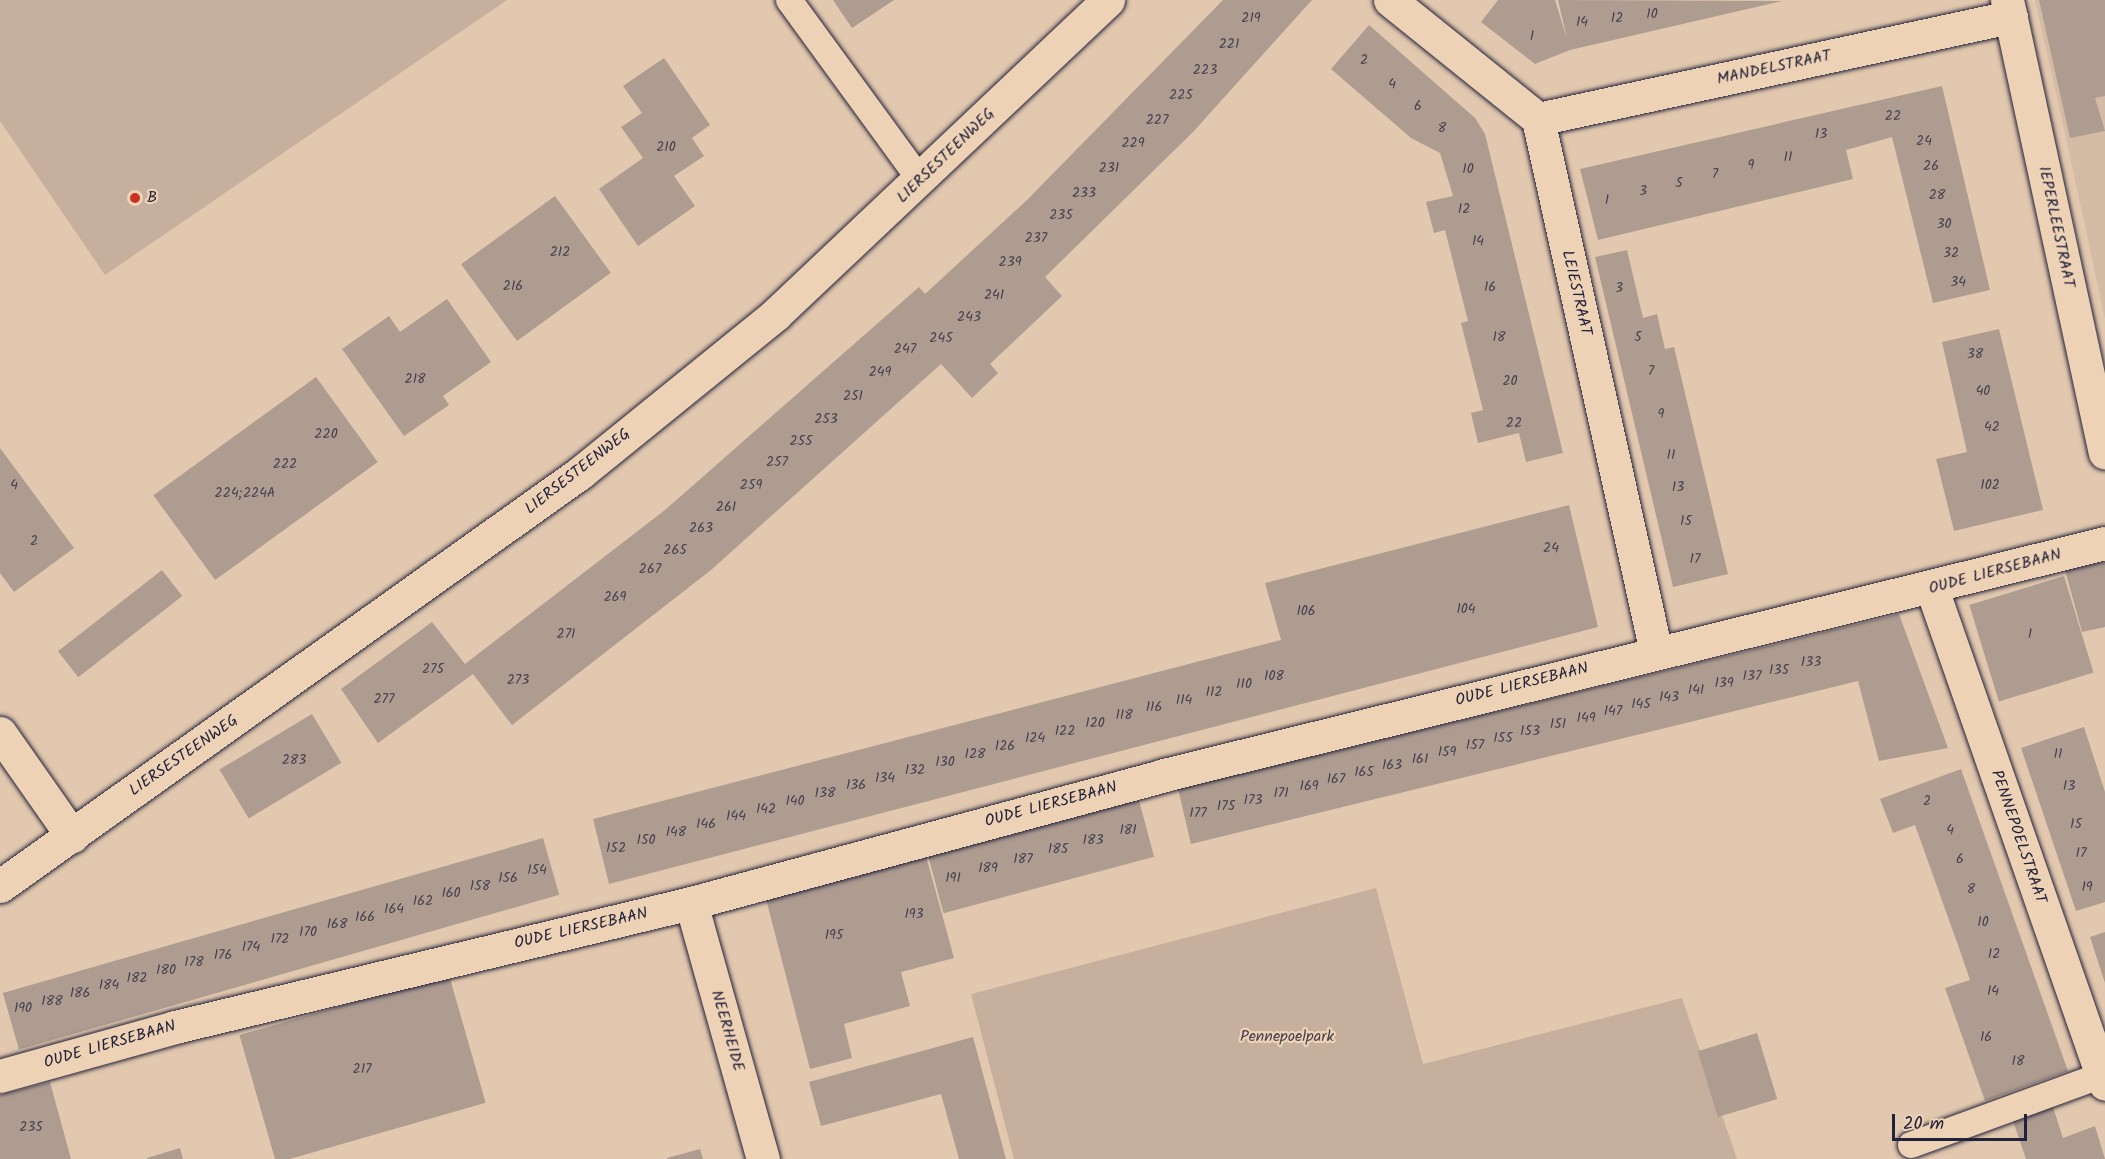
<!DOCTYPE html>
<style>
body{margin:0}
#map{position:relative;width:2105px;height:1159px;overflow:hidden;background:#e2c8ae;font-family:Kalam,sans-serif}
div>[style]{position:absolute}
.built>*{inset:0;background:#d3bba5}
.green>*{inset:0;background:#c6af9d}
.building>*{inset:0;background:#af9c90;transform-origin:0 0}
.roads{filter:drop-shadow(0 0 2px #22223b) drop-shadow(0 0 2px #22223b)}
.service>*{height:26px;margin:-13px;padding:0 13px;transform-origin:13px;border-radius:13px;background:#eed2b5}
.minor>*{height:33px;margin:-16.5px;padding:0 16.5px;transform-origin:16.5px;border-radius:16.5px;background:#eed2b5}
.secondary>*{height:33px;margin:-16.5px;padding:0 16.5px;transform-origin:16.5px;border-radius:16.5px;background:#eed2b5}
.dots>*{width:16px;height:16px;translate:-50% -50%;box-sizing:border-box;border:3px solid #eed2b5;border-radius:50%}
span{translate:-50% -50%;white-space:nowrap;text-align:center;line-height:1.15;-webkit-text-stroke:4.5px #eed2b5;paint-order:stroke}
.number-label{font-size:14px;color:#454050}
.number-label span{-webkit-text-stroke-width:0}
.street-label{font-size:16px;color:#22223b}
.poi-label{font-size:16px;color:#22223b}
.left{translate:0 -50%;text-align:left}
.park-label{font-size:16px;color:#433e4f}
.scale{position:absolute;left:1892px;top:1114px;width:135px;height:27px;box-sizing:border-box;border:3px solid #22223b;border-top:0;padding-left:8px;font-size:18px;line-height:21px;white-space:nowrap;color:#22223b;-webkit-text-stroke:4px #eed2b5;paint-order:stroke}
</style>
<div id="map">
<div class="built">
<i style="clip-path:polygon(2035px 0,2105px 0,2105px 319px,2065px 133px)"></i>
</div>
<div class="green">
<i style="clip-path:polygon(0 0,507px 0,105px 275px,0 121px)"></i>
<i style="clip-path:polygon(1376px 888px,1423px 1064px,1682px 998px,1737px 1159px,1014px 1159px,971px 994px)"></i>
</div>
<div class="building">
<i style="clip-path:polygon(833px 0,894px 0,852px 28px)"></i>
<i style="clip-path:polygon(1223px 0,1312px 0,1193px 132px,1045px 277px,1062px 296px,990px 364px,998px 373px,972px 398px,941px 364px,711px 570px,512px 725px,473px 674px,378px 743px,341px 689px,432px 622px,465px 664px,665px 510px,919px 287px,925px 294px,1026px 201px)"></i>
<i style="clip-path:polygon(1498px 0,1555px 0,1567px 39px,1558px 0,1782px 1px,1570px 50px,1535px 64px,1481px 22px)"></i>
<i style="clip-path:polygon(2039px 0,2105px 0,2105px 96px,2095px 98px,2105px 131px,2070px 138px)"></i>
<i style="clip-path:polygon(1369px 25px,1475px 118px,1485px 134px,1563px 453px,1526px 462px,1519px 433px,1478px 443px,1471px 413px,1483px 410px,1461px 323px,1468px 321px,1445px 230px,1434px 233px,1426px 202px,1453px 196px,1440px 153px,1411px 138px,1331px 69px)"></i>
<i style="clip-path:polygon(664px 58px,710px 125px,692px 138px,704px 156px,674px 176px,695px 206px,638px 246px,599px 189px,643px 158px,621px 127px,642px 113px,623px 86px)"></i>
<i style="clip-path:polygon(1942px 86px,1990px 290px,1933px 303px,1892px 137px,1846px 150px,1853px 179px,1598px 240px,1580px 169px)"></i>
<i style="left:555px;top:196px;width:95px;height:116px;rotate:54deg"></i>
<i style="clip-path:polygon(1627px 250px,1643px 318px,1657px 314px,1665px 349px,1674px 347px,1728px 574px,1673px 587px,1595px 257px)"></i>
<i style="clip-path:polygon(447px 299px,491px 362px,443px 396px,449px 405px,404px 436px,342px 349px,389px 316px,400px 332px)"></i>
<i style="clip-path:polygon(1999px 329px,2043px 510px,1954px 531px,1936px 459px,1967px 452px,1942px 342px)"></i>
<i style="left:316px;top:377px;width:105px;height:201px;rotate:54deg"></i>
<i style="clip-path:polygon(0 448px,74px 548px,14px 592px,0 573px)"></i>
<i style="clip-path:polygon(1569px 505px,1598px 627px,609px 884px,593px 819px,1281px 640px,1265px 583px)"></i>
<i style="clip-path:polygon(2105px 562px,2105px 627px,2082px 632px,2065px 570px)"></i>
<i style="left:162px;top:570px;width:33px;height:132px;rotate:52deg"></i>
<i style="left:2064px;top:576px;width:101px;height:99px;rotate:73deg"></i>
<i style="clip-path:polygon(1899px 614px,1948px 748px,1879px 761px,1858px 681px,1191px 844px,1178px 789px)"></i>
<i style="left:312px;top:714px;width:57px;height:108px;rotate:59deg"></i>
<i style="clip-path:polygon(2084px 727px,2105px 792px,2105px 902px,2076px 911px,2021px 748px)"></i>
<i style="clip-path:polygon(1961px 769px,2068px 1071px,1985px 1101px,1945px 988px,1970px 980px,1959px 948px,1915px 825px,1893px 833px,1880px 799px)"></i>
<i style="left:1137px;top:793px;width:66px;height:218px;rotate:75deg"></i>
<i style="left:543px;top:838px;width:59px;height:562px;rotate:74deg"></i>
<i style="clip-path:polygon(926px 856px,954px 958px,901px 972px,910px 1006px,844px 1024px,852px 1058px,810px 1069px,766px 899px)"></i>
<i style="clip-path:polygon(2105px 932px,2105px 983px,2090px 937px)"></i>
<i style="left:449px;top:975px;width:133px;height:218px;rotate:74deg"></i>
<i style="left:1757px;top:1033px;width:69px;height:62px;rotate:73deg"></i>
<i style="clip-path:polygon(973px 1037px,1006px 1159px,959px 1159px,941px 1094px,821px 1126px,809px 1082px)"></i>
<i style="clip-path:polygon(50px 1082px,71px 1159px,0 1159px,0 1095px)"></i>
<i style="clip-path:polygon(2052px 1104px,2063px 1138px,2095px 1126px,2105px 1159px,2026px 1159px,2012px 1118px)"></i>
<i style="clip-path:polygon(180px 1148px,183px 1159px,147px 1159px,147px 1158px)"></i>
<i style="clip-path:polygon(700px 1149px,703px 1159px,667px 1159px,667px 1158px)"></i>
</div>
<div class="roads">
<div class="service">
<i style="left:789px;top:0;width:224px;rotate:53.9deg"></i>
<i style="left:1911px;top:1145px;width:203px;rotate:-20.1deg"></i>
</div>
<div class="minor">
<i style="left:1390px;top:0;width:190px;rotate:38.8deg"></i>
<i style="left:1538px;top:119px;width:546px;rotate:77.52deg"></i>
<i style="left:2007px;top:0;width:463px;rotate:77.8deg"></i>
<i style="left:1538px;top:119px;width:484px;rotate:-12.2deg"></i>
<i style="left:1932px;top:589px;width:524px;rotate:70.74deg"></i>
<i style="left:0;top:733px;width:126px;rotate:55deg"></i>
<i style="left:691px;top:903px;width:266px;rotate:74.3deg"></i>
<i style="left:0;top:1076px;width:182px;rotate:-15.6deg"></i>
<i style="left:175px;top:1027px;width:531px;rotate:-13.51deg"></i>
<i style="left:691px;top:903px;width:490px;rotate:-15.1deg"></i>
<i style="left:1164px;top:775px;width:969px;rotate:-13.85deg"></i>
</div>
<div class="secondary">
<i style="left:0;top:886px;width:712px;rotate:-35.45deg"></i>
<i style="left:580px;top:473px;width:252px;rotate:-39deg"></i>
<i style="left:776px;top:314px;width:457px;rotate:-43.4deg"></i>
</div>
</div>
<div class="dots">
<i style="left:135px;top:198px;background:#c8321e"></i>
</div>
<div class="number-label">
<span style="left:1652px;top:14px">10</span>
<span style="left:1251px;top:18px">219</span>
<span style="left:1617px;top:18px">12</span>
<span style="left:1582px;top:22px">14</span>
<span style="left:1532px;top:36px">1</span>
<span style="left:1229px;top:44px">221</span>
<span style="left:1364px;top:60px">2</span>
<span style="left:1205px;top:70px">223</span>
<span style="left:1392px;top:84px">4</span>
<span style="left:1181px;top:95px">225</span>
<span style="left:1418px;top:106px">6</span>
<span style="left:1893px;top:116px">22</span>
<span style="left:1157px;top:120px">227</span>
<span style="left:1442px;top:128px">8</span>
<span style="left:1821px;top:134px">13</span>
<span style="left:1924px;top:141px">24</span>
<span style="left:1133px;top:143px">229</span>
<span style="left:666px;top:147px">210</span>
<span style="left:1788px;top:157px">11</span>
<span style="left:1751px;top:165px">9</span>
<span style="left:1931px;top:166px">26</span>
<span style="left:1109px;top:168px">231</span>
<span style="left:1468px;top:169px">10</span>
<span style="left:1715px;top:174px">7</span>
<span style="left:1679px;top:183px">5</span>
<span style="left:1643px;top:191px">3</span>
<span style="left:1084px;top:193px">233</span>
<span style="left:1937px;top:195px">28</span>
<span style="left:1607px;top:200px">1</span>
<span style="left:1464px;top:209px">12</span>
<span style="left:1061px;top:215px">235</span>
<span style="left:1944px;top:224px">30</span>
<span style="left:1036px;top:238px">237</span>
<span style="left:1478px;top:241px">14</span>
<span style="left:560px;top:252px">212</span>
<span style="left:1951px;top:253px">32</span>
<span style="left:1010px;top:262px">239</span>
<span style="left:1958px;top:282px">34</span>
<span style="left:513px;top:286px">216</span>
<span style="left:1490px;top:287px">16</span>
<span style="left:1619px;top:288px">3</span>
<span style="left:994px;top:295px">241</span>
<span style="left:969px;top:317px">243</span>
<span style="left:1499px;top:337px">18</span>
<span style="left:1638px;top:337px">5</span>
<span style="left:941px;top:338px">245</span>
<span style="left:905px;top:349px">247</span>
<span style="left:1975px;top:354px">38</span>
<span style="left:1651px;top:371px">7</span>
<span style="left:880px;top:372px">249</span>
<span style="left:415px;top:379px">218</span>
<span style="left:1510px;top:381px">20</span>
<span style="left:1983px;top:391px">40</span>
<span style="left:853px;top:396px">251</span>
<span style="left:1661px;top:414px">9</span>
<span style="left:826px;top:419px">253</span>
<span style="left:1514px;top:423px">22</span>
<span style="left:1992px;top:427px">42</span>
<span style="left:326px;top:434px">220</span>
<span style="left:801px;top:441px">255</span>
<span style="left:1671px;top:455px">11</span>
<span style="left:777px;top:462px">257</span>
<span style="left:285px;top:464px">222</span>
<span style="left:14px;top:485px">4</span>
<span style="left:751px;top:485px">259</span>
<span style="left:1990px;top:485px">102</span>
<span style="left:1678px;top:487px">13</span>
<span style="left:245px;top:493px">224;224A</span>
<span style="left:726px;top:507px">261</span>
<span style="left:1686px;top:521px">15</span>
<span style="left:701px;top:528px">263</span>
<span style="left:34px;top:541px">2</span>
<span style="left:1551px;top:548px">24</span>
<span style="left:675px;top:550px">265</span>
<span style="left:1695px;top:559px">17</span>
<span style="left:650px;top:569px">267</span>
<span style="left:615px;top:597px">269</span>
<span style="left:1466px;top:609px">104</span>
<span style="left:1306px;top:611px">106</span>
<span style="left:566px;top:634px">271</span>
<span style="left:2030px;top:634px">1</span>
<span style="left:1811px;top:662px">133</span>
<span style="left:433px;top:669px">275</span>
<span style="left:1779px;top:670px">135</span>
<span style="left:1274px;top:676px">108</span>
<span style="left:1752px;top:676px">137</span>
<span style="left:518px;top:680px">273</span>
<span style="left:1724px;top:683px">139</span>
<span style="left:1244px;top:684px">110</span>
<span style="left:1696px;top:690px">141</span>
<span style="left:1214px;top:692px">112</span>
<span style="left:1669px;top:697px">143</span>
<span style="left:384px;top:699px">277</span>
<span style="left:1184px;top:700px">114</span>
<span style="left:1641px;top:704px">145</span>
<span style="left:1154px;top:707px">116</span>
<span style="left:1613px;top:711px">147</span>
<span style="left:1124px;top:715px">118</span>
<span style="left:1586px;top:718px">149</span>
<span style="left:1095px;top:723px">120</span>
<span style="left:1558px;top:724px">151</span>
<span style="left:1065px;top:731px">122</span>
<span style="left:1530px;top:731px">153</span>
<span style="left:1035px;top:738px">124</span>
<span style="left:1503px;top:738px">155</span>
<span style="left:1475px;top:745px">157</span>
<span style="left:1005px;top:746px">126</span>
<span style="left:1447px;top:752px">159</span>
<span style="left:975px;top:754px">128</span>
<span style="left:2058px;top:754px">11</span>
<span style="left:1420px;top:759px">161</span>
<span style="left:294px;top:760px">283</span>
<span style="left:945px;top:762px">130</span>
<span style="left:1392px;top:765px">163</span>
<span style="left:915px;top:770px">132</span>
<span style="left:1364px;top:772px">165</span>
<span style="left:885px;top:778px">134</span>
<span style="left:1336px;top:779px">167</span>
<span style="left:856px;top:785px">136</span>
<span style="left:1309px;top:786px">169</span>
<span style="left:2069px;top:786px">13</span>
<span style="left:825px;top:793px">138</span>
<span style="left:1281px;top:793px">171</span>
<span style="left:1253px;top:800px">173</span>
<span style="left:795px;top:801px">140</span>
<span style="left:1927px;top:801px">2</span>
<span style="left:1226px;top:806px">175</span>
<span style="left:766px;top:809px">142</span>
<span style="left:1198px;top:813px">177</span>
<span style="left:736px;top:816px">144</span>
<span style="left:706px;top:824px">146</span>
<span style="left:2076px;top:824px">15</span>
<span style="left:1128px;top:830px">181</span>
<span style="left:1950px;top:830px">4</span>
<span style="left:676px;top:832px">148</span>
<span style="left:646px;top:840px">150</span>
<span style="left:1093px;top:840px">183</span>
<span style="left:616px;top:848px">152</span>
<span style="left:1058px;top:849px">185</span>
<span style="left:2081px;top:853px">17</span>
<span style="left:1023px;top:859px">187</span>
<span style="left:1960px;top:859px">6</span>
<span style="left:988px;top:868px">189</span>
<span style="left:537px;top:870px">154</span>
<span style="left:508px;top:878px">156</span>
<span style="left:953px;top:878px">191</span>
<span style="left:480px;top:886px">158</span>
<span style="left:2087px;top:887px">19</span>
<span style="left:1971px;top:889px">8</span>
<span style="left:451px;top:893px">160</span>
<span style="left:423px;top:901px">162</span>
<span style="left:394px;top:909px">164</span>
<span style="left:914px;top:914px">193</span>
<span style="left:365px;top:917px">166</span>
<span style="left:1983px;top:922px">10</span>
<span style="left:337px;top:924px">168</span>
<span style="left:308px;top:932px">170</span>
<span style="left:834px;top:935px">195</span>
<span style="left:280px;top:939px">172</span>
<span style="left:251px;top:947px">174</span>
<span style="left:1994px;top:954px">12</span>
<span style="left:223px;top:955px">176</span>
<span style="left:194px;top:962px">178</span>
<span style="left:166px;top:970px">180</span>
<span style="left:137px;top:978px">182</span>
<span style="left:109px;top:985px">184</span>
<span style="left:1993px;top:991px">14</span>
<span style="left:80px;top:993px">186</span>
<span style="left:52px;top:1001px">188</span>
<span style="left:23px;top:1008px">190</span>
<span style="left:1986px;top:1037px">16</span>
<span style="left:2018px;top:1061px">18</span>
<span style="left:362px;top:1069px">217</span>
<span style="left:31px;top:1127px">235</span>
</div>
<div class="street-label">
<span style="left:1774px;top:68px;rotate:-12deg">MANDELSTRAAT</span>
<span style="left:946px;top:156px;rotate:-44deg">LIERSESTEENWEG</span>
<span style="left:2056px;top:227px;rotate:78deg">IEPERLEESTRAAT</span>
<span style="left:1576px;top:293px;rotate:77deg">LEIESTRAAT</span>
<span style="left:578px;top:472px;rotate:-38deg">LIERSESTEENWEG</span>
<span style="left:1995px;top:572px;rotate:-15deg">OUDE LIERSEBAAN</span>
<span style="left:1522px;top:685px;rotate:-14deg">OUDE LIERSEBAAN</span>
<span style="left:184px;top:756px;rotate:-35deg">LIERSESTEENWEG</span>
<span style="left:1051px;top:805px;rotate:-15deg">OUDE LIERSEBAAN</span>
<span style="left:2018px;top:837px;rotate:71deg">PENNEPOELSTRAAT</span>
<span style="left:581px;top:929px;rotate:-13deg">OUDE LIERSEBAAN</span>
<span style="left:727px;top:1031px;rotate:74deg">NEERHEIDE</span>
<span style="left:110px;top:1045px;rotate:-16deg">OUDE LIERSEBAAN</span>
</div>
<div class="poi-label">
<span class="left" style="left:147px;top:198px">B</span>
</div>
<div class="park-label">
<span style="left:1287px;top:1037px">Pennepoelpark</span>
</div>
<div class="scale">20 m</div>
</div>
